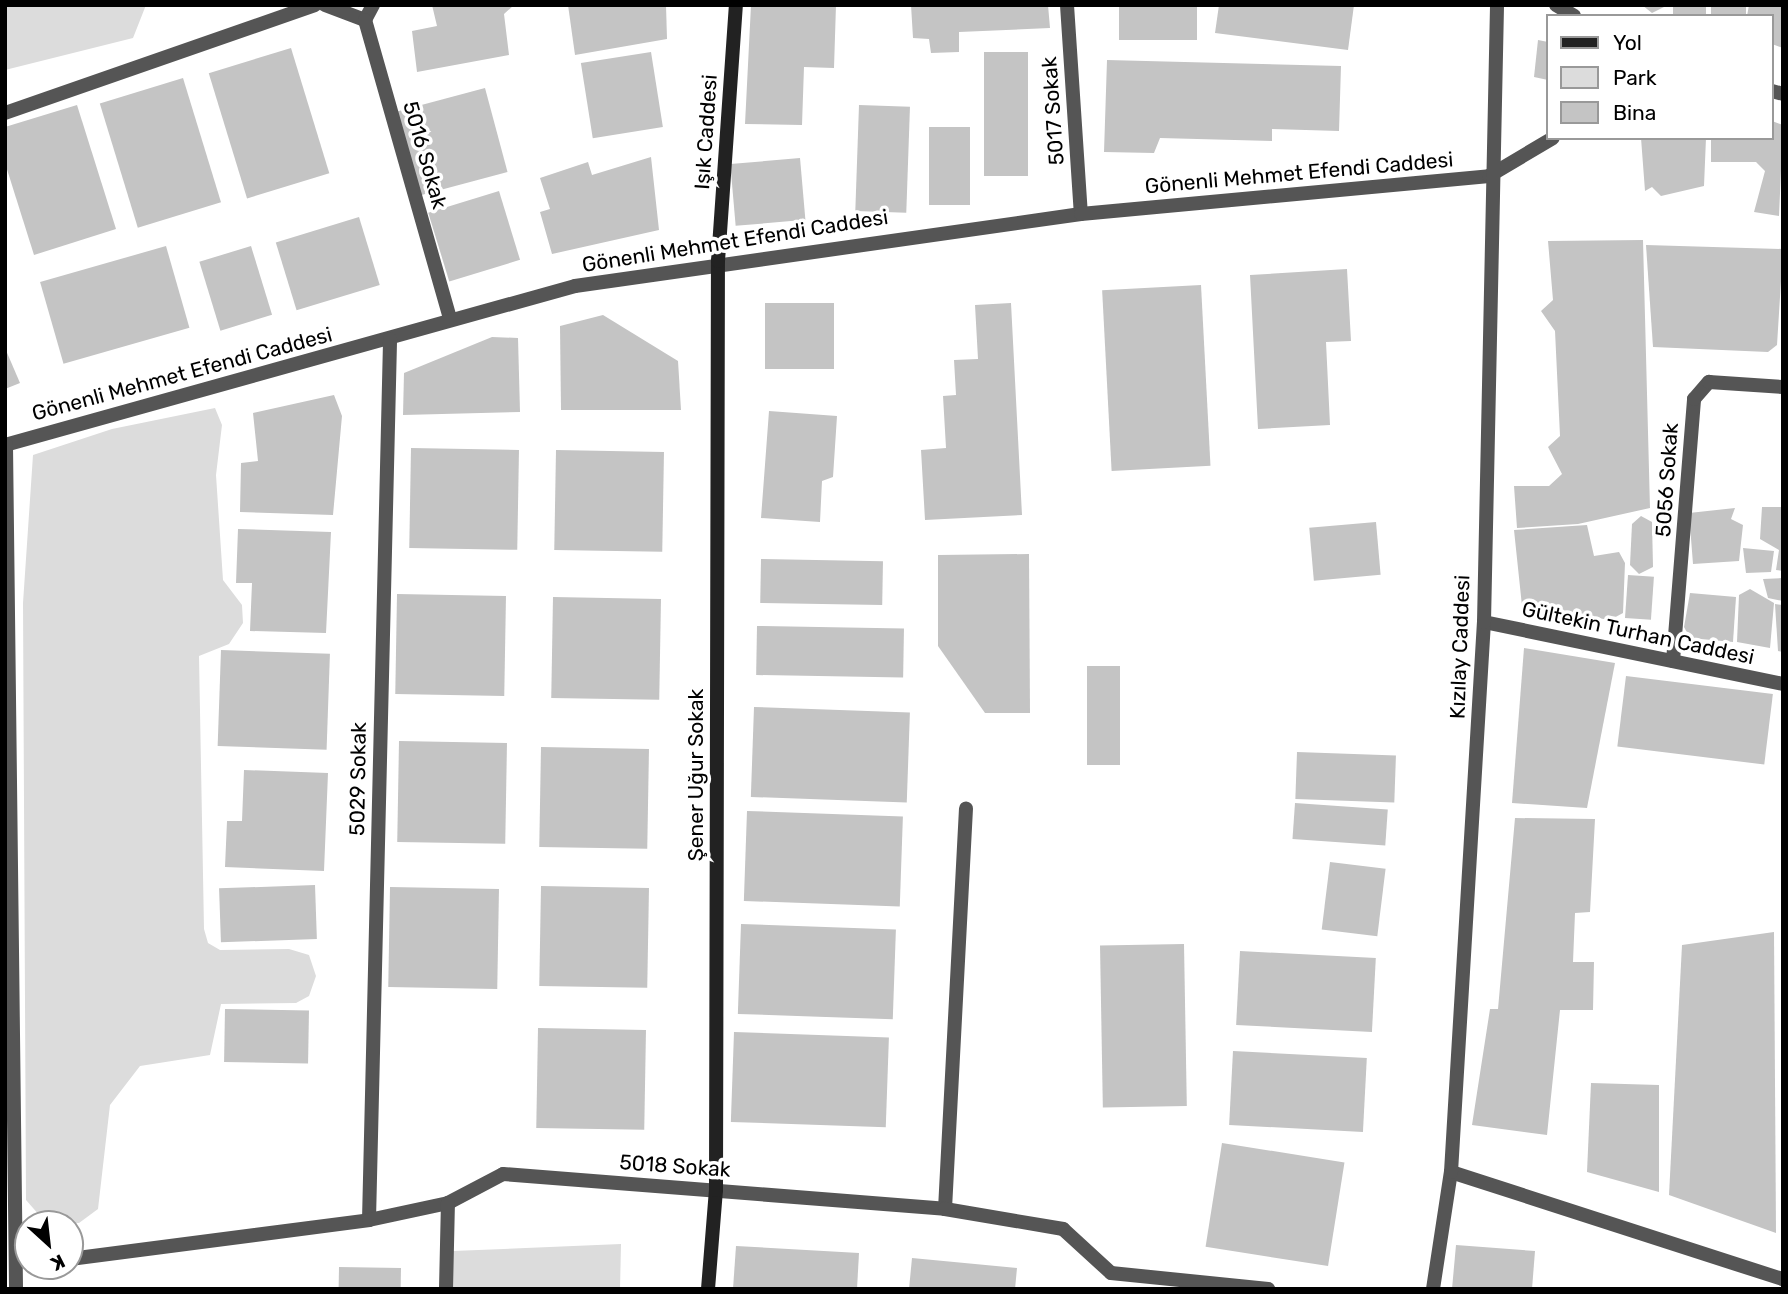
<!DOCTYPE html>
<meta charset="utf-8">
<style>
body{margin:0}
#map{position:relative;width:1788px;height:1294px;overflow:hidden;background:#fff;font-family:Rubik,sans-serif}
div>[style]{position:absolute}
.green>*{inset:0;background:#dcdcdc}
.building>*{inset:0;background:#c4c4c4;transform-origin:0 0}
.street>*{height:14px;margin:-7px;padding:0 7px;transform-origin:7px;border-radius:7px;background:#555}
.secondary>*{height:14px;margin:-7px;padding:0 7px;transform-origin:7px;border-radius:7px;background:#222}
span{translate:-50% -50%;white-space:nowrap;text-align:center;line-height:1.15;-webkit-text-stroke:7px #fff;paint-order:stroke}
.street-label{font-size:21px;color:#000}
.frame{position:absolute;inset:0;border:7px solid #000;pointer-events:none}
.legend{position:absolute;left:1546px;top:14px;width:228px;height:126px;box-sizing:border-box;background:#fff;border:2px solid #999;margin:0;padding:9px 12px;list-style:none;font-size:21px;color:#000}
.legend li{display:flex;align-items:center;gap:14px;height:35px}
.legend b{width:35px;border:2px solid #999}
.north{position:absolute;left:14px;top:1210px;width:70px;height:70px;box-sizing:border-box;background:#fff;border:2px solid #999;border-radius:50%;rotate:153deg;font-size:19px;font-weight:700;line-height:28px;text-align:center;color:#000}
.north::after{content:'';display:block;margin:auto;width:24px;height:32px;background:#000;clip-path:polygon(50% 0,100% 100%,50% 72%,0 100%)}
</style>
<div id="map">
<div class="green">
<i style="clip-path:polygon(5px 5px,146px 5px,133px 38px,5px 70px)"></i>
<i style="clip-path:polygon(215px 408px,222px 425px,216px 475px,223px 580px,242px 605px,243px 623px,229px 644px,199px 656px,204px 929px,208px 943px,220px 950px,289px 949px,309px 955px,316px 976px,309px 996px,296px 1003px,221px 1004px,210px 1055px,140px 1066px,110px 1105px,98px 1209px,79px 1223px,47px 1224px,26px 1200px,23px 603px,33px 455px,112px 429px)"></i>
<i style="clip-path:polygon(621px 1244px,620px 1289px,453px 1289px,453px 1251px)"></i>
</div>
<div class="building">
<i style="clip-path:polygon(432px 5px,514px 5px,504px 14px,509px 55px,417px 72px,412px 31px,437px 26px)"></i>
<i style="clip-path:polygon(568px 5px,666px 5px,667px 39px,575px 55px)"></i>
<i style="clip-path:polygon(751px 5px,836px 5px,834px 68px,804px 67px,802px 125px,745px 124px)"></i>
<i style="clip-path:polygon(911px 5px,1048px 5px,1050px 28px,959px 32px,959px 52px,931px 53px,929px 39px,913px 38px)"></i>
<i style="left:1119px;top:5px;width:78px;height:35px"></i>
<i style="clip-path:polygon(1219px 5px,1354px 5px,1348px 50px,1215px 33px)"></i>
<i style="clip-path:polygon(1642px 5px,1668px 5px,1652px 13px)"></i>
<i style="left:1673px;top:5px;width:33px;height:11px"></i>
<i style="left:1711px;top:5px;width:35px;height:11px"></i>
<i style="clip-path:polygon(1749px 5px,1783px 5px,1783px 48px,1772px 44px,1772px 16px,1747px 16px)"></i>
<i style="clip-path:polygon(1538px 40px,1548px 42px,1548px 80px,1534px 77px)"></i>
<i style="left:291px;top:48px;width:131px;height:86px;rotate:73deg"></i>
<i style="left:651px;top:52px;width:76px;height:71px;rotate:81deg"></i>
<i style="left:984px;top:52px;width:44px;height:124px"></i>
<i style="clip-path:polygon(1107px 60px,1341px 66px,1339px 131px,1272px 129px,1272px 141px,1160px 138px,1154px 153px,1104px 152px)"></i>
<i style="left:183px;top:78px;width:130px;height:87px;rotate:73deg"></i>
<i style="left:485px;top:88px;width:87px;height:91px;rotate:75deg"></i>
<i style="clip-path:polygon(77px 105px,116px 229px,34px 255px,5px 163px,5px 127px)"></i>
<i style="left:859px;top:105px;width:51px;height:106px;rotate:2deg"></i>
<i style="clip-path:polygon(1772px 121px,1783px 125px,1779px 216px,1754px 212px,1765px 171px,1756px 162px,1711px 162px,1711px 138px,1772px 138px)"></i>
<i style="left:929px;top:127px;width:41px;height:78px"></i>
<i style="clip-path:polygon(1641px 138px,1706px 138px,1704px 186px,1661px 196px,1652px 187px,1645px 191px)"></i>
<i style="clip-path:polygon(651px 157px,659px 230px,552px 254px,540px 212px,550px 209px,540px 178px,588px 162px,592px 175px)"></i>
<i style="left:800px;top:158px;width:62px;height:70px;rotate:85deg"></i>
<i style="left:499px;top:191px;width:72px;height:74px;rotate:73deg"></i>
<i style="left:359px;top:217px;width:71px;height:87px;rotate:73deg"></i>
<i style="clip-path:polygon(1643px 240px,1650px 508px,1578px 524px,1517px 528px,1514px 486px,1549px 486px,1562px 474px,1548px 447px,1560px 436px,1555px 331px,1541px 311px,1553px 300px,1548px 241px)"></i>
<i style="clip-path:polygon(1646px 245px,1783px 249px,1777px 345px,1768px 352px,1653px 347px)"></i>
<i style="left:166px;top:246px;width:85px;height:131px;rotate:74deg"></i>
<i style="left:251px;top:246px;width:72px;height:54px;rotate:73deg"></i>
<i style="clip-path:polygon(1347px 269px,1351px 341px,1326px 342px,1330px 425px,1258px 429px,1250px 275px)"></i>
<i style="left:1201px;top:285px;width:181px;height:99px;rotate:87deg"></i>
<i style="left:765px;top:303px;width:69px;height:66px"></i>
<i style="clip-path:polygon(1011px 303px,1022px 515px,925px 520px,921px 450px,946px 448px,943px 396px,956px 395px,954px 360px,978px 359px,975px 305px)"></i>
<i style="clip-path:polygon(603px 315px,678px 361px,681px 410px,561px 410px,560px 326px)"></i>
<i style="clip-path:polygon(492px 337px,518px 338px,520px 412px,403px 415px,404px 373px)"></i>
<i style="clip-path:polygon(5px 348px,20px 383px,5px 389px)"></i>
<i style="clip-path:polygon(334px 395px,342px 416px,333px 515px,240px 512px,241px 463px,258px 461px,253px 413px)"></i>
<i style="clip-path:polygon(769px 411px,837px 416px,833px 477px,822px 481px,820px 522px,761px 518px)"></i>
<i style="left:411px;top:448px;width:108px;height:100px;rotate:1deg"></i>
<i style="left:556px;top:450px;width:108px;height:100px;rotate:1deg"></i>
<i style="clip-path:polygon(1762px 507px,1783px 507px,1783px 571px,1776px 570px,1779px 550px,1760px 539px)"></i>
<i style="clip-path:polygon(1735px 508px,1731px 519px,1743px 525px,1739px 561px,1693px 564px,1689px 513px)"></i>
<i style="clip-path:polygon(1641px 516px,1652px 522px,1653px 567px,1639px 574px,1630px 565px,1632px 524px)"></i>
<i style="left:1376px;top:522px;width:53px;height:67px;rotate:85deg"></i>
<i style="clip-path:polygon(1587px 525px,1594px 556px,1619px 552px,1625px 563px,1623px 613px,1610px 620px,1522px 606px,1514px 530px)"></i>
<i style="clip-path:polygon(238px 529px,331px 532px,326px 633px,250px 631px,252px 583px,236px 583px)"></i>
<i style="clip-path:polygon(1743px 548px,1774px 551px,1771px 572px,1746px 573px)"></i>
<i style="clip-path:polygon(1029px 554px,1030px 713px,985px 713px,938px 646px,938px 555px)"></i>
<i style="left:761px;top:559px;width:122px;height:44px;rotate:1deg"></i>
<i style="left:1628px;top:575px;width:26px;height:43px;rotate:4deg"></i>
<i style="clip-path:polygon(1783px 578px,1783px 601px,1768px 598px,1763px 579px)"></i>
<i style="clip-path:polygon(1750px 589px,1774px 603px,1770px 648px,1737px 642px,1739px 595px)"></i>
<i style="clip-path:polygon(1690px 593px,1736px 597px,1733px 642px,1690px 638px,1684px 627px)"></i>
<i style="left:397px;top:594px;width:109px;height:100px;rotate:1deg"></i>
<i style="left:553px;top:597px;width:108px;height:101px;rotate:1deg"></i>
<i style="clip-path:polygon(1775px 604px,1783px 605px,1783px 652px,1778px 651px)"></i>
<i style="left:757px;top:626px;width:147px;height:49px;rotate:1deg"></i>
<i style="clip-path:polygon(1524px 648px,1615px 663px,1587px 808px,1512px 803px)"></i>
<i style="left:221px;top:650px;width:109px;height:96px;rotate:2deg"></i>
<i style="left:1087px;top:666px;width:33px;height:99px"></i>
<i style="left:1626px;top:676px;width:148px;height:71px;rotate:7deg"></i>
<i style="left:754px;top:707px;width:156px;height:90px;rotate:2deg"></i>
<i style="left:399px;top:741px;width:108px;height:101px;rotate:1deg"></i>
<i style="left:541px;top:747px;width:108px;height:100px;rotate:1deg"></i>
<i style="left:1297px;top:752px;width:99px;height:47px;rotate:2deg"></i>
<i style="clip-path:polygon(244px 770px,328px 773px,324px 871px,225px 867px,227px 821px,242px 821px)"></i>
<i style="left:1295px;top:803px;width:93px;height:36px;rotate:4deg"></i>
<i style="left:747px;top:811px;width:156px;height:90px;rotate:2deg"></i>
<i style="clip-path:polygon(1515px 818px,1595px 819px,1590px 912px,1575px 913px,1573px 962px,1594px 962px,1593px 1010px,1560px 1010px,1547px 1135px,1472px 1125px,1490px 1009px,1498px 1009px)"></i>
<i style="left:1330px;top:862px;width:56px;height:68px;rotate:7deg"></i>
<i style="left:315px;top:885px;width:54px;height:96px;rotate:88deg"></i>
<i style="left:541px;top:886px;width:108px;height:100px;rotate:1deg"></i>
<i style="left:390px;top:887px;width:109px;height:100px;rotate:1deg"></i>
<i style="left:741px;top:924px;width:155px;height:90px;rotate:2deg"></i>
<i style="clip-path:polygon(1774px 932px,1776px 1233px,1669px 1195px,1682px 945px)"></i>
<i style="left:1184px;top:944px;width:162px;height:84px;rotate:89deg"></i>
<i style="left:1240px;top:951px;width:136px;height:74px;rotate:3deg"></i>
<i style="left:225px;top:1009px;width:84px;height:53px;rotate:1deg"></i>
<i style="left:538px;top:1028px;width:108px;height:100px;rotate:1deg"></i>
<i style="left:734px;top:1032px;width:155px;height:90px;rotate:2deg"></i>
<i style="left:1233px;top:1051px;width:134px;height:74px;rotate:3deg"></i>
<i style="clip-path:polygon(1591px 1083px,1659px 1085px,1659px 1192px,1587px 1172px)"></i>
<i style="left:1222px;top:1143px;width:124px;height:105px;rotate:9deg"></i>
<i style="clip-path:polygon(1456px 1245px,1535px 1251px,1532px 1289px,1452px 1289px)"></i>
<i style="clip-path:polygon(736px 1246px,859px 1253px,857px 1289px,733px 1289px)"></i>
<i style="clip-path:polygon(912px 1258px,1017px 1268px,1015px 1289px,909px 1289px)"></i>
<i style="left:339px;top:1267px;width:62px;height:22px;rotate:1deg"></i>
</div>
<div class="street">
<i style="left:325px;top:5px;width:43px;rotate:20.6deg"></i>
<i style="left:373px;top:5px;width:17px;rotate:118deg"></i>
<i style="left:365px;top:20px;width:310px;rotate:74.1deg"></i>
<i style="left:1067px;top:5px;width:209px;rotate:86.2deg"></i>
<i style="left:1556px;top:5px;width:21px;rotate:31deg"></i>
<i style="left:1772px;top:91px;width:11px;rotate:15deg"></i>
<i style="left:5px;top:113px;width:328px;rotate:-19.2deg"></i>
<i style="left:5px;top:445px;width:592px;rotate:-15.59deg"></i>
<i style="left:575px;top:286px;width:511px;rotate:-8.1deg"></i>
<i style="left:1081px;top:214px;width:410px;rotate:-5.3deg"></i>
<i style="left:1489px;top:176px;width:74px;rotate:-30.7deg"></i>
<i style="left:6px;top:445px;width:844px;rotate:89.32deg"></i>
<i style="left:1484px;top:622px;width:305px;rotate:11.7deg"></i>
<i style="left:1673px;top:661px;width:263px;rotate:-85.4deg"></i>
<i style="left:1694px;top:399px;width:23px;rotate:-49deg"></i>
<i style="left:1709px;top:382px;width:74px;rotate:3.9deg"></i>
<i style="left:1451px;top:1172px;width:349px;rotate:17.9deg"></i>
<i style="left:945px;top:1209px;width:401px;rotate:-87deg"></i>
<i style="left:369px;top:1220px;width:881px;rotate:-88.63deg"></i>
<i style="left:70px;top:1259px;width:302px;rotate:-7.4deg"></i>
<i style="left:369px;top:1220px;width:81px;rotate:-12.1deg"></i>
<i style="left:448px;top:1203px;width:62px;rotate:-27.8deg"></i>
<i style="left:503px;top:1174px;width:443px;rotate:4.5deg"></i>
<i style="left:945px;top:1209px;width:120px;rotate:9.6deg"></i>
<i style="left:1063px;top:1229px;width:65px;rotate:42.5deg"></i>
<i style="left:1111px;top:1273px;width:158px;rotate:5.8deg"></i>
<i style="left:446px;top:1289px;width:86px;rotate:-88.7deg"></i>
<i style="left:1433px;top:1289px;width:118px;rotate:-81.3deg"></i>
<i style="left:1451px;top:1172px;width:551px;rotate:-86.57deg"></i>
<i style="left:1484px;top:622px;width:617px;rotate:-88.79deg"></i>
</div>
<div class="secondary">
<i style="left:708px;top:1289px;width:99px;rotate:-85.4deg"></i>
<i style="left:716px;top:1190px;width:929px;rotate:-89.88deg"></i>
<i style="left:718px;top:261px;width:257px;rotate:-86deg"></i>
</div>
<div class="street-label">
<span style="left:1053px;top:111px;rotate:-94deg">5017 Sokak</span>
<span style="left:706px;top:132px;rotate:-86deg">Işık Caddesi</span>
<span style="left:425px;top:155px;rotate:74deg">5016 Sokak</span>
<span style="left:1299px;top:173px;rotate:-5deg">Gönenli Mehmet Efendi Caddesi</span>
<span style="left:735px;top:241px;rotate:-9deg">Gönenli Mehmet Efendi Caddesi</span>
<span style="left:182px;top:374px;rotate:-15deg">Gönenli Mehmet Efendi Caddesi</span>
<span style="left:1667px;top:480px;rotate:-86deg">5056 Sokak</span>
<span style="left:1638px;top:633px;rotate:12deg">Gültekin Turhan Caddesi</span>
<span style="left:1460px;top:647px;rotate:-88deg">Kızılay Caddesi</span>
<span style="left:696px;top:775px;rotate:-90deg">Şener Uğur Sokak</span>
<span style="left:358px;top:779px;rotate:-89deg">5029 Sokak</span>
<span style="left:675px;top:1166px;rotate:4deg">5018 Sokak</span>
</div>
<div class="frame"></div>
<ul class="legend">
<li><b style="height:9px;background:#222"></b>Yol</li>
<li><b style="height:19px;background:#dcdcdc"></b>Park</li>
<li><b style="height:19px;background:#c4c4c4"></b>Bina</li>
</ul>
<div class="north">K</div>
</div>
